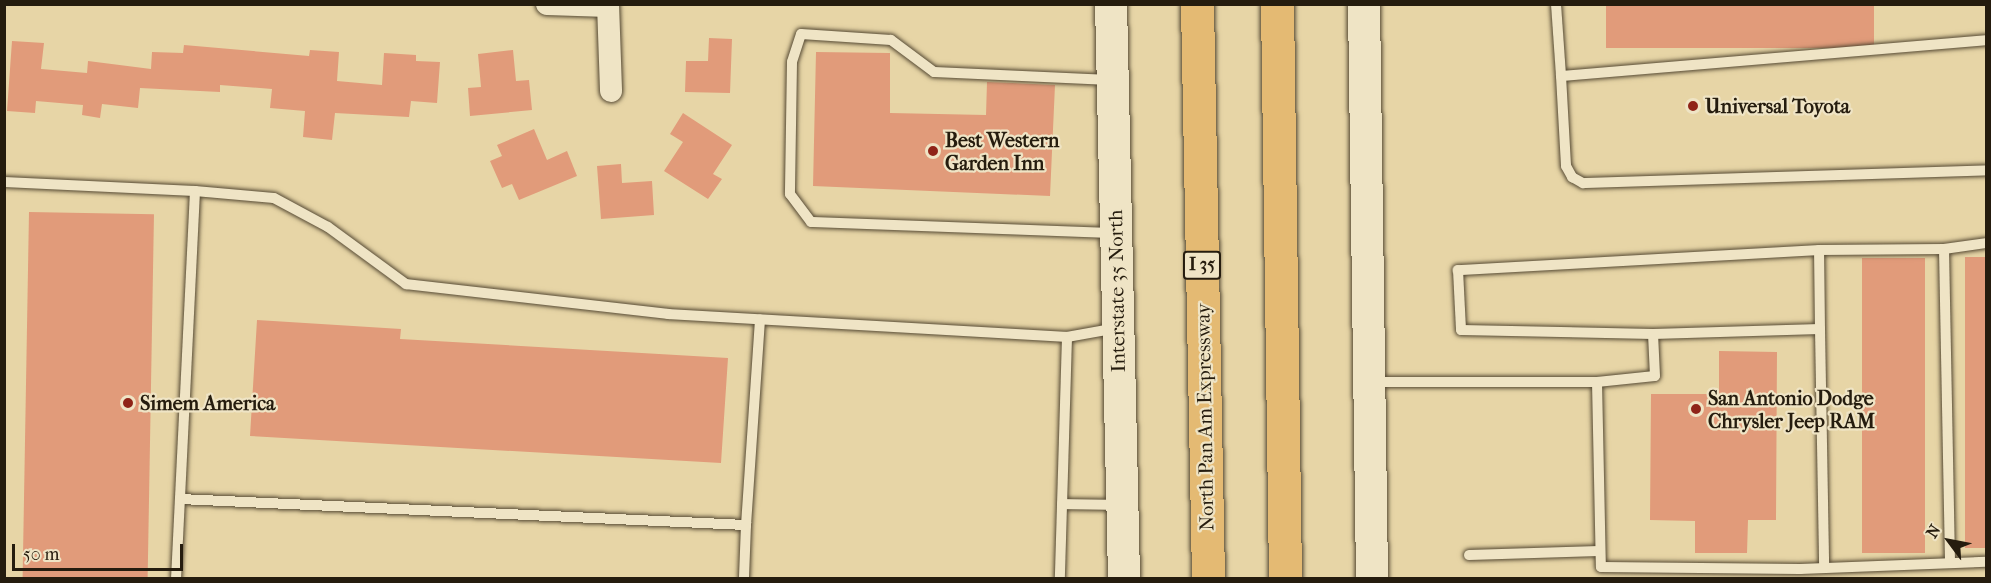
<!DOCTYPE html>
<style>
body{margin:0}
#map{position:relative;width:1991px;height:583px;overflow:hidden;background:#e7d5a6;font-family:"IM FELL French Canon",serif}
div>[style]{position:absolute}
.building>*{inset:0;background:#e19b7a;transform-origin:0 0}
.roads{filter:drop-shadow(0 0 2px #564a34) drop-shadow(0 0 2px #564a34)}
.lane>*{height:10px;margin:-5px;padding:0 5px;transform-origin:5px;border-radius:5px;background:#efe4c5}
.street>*{height:22px;margin:-11px;padding:0 11px;transform-origin:11px;border-radius:11px;background:#efe4c5}
.secondary>*{height:32px;margin:-16px;padding:0 16px;transform-origin:16px;border-radius:16px;background:#efe4c5}
.highway>*{height:33px;margin:-16.5px;padding:0 16.5px;transform-origin:16.5px;border-radius:16.5px;background:#e4ba73}
.dots>*{width:16px;height:16px;translate:-50% -50%;box-sizing:border-box;border:3px solid #efe4c5;border-radius:50%}
span{translate:-50% -50%;white-space:nowrap;text-align:center;line-height:1.15;-webkit-text-stroke:4.5px #efe4c5;paint-order:stroke}
.shield-label span{padding:2px 4px;background:#efe4c5;border:2px solid;border-radius:4px;-webkit-text-stroke-width:0}
.shield-label{font-size:18px;color:#251c0e;font-weight:700}
.poi-label{font-size:20px;color:#251c0e;font-weight:700}
.left{translate:0 -50%;text-align:left}
.street-label{font-size:20px;color:#251c0e}
.frame{position:absolute;inset:0;border:6px solid #251c0e;pointer-events:none}
.north{position:absolute;left:1919px;top:511px;width:60px;height:60px;-webkit-text-stroke:4px #efe4c5;paint-order:stroke;rotate:302deg;font-size:16px;font-weight:700;line-height:24px;text-align:center;color:#251c0e}
.north::after{content:'';display:block;margin:auto;width:21px;height:27px;background:#251c0e;clip-path:polygon(50% 0,100% 100%,50% 72%,0 100%)}
.scale{position:absolute;left:12px;top:544px;width:171px;height:27px;box-sizing:border-box;border:3px solid #251c0e;border-top:0;padding-left:8px;font-size:18px;line-height:21px;white-space:nowrap;color:#251c0e;-webkit-text-stroke:4px #efe4c5;paint-order:stroke}
</style>
<div id="map">
<div class="building">
<i style="left:1606px;top:4px;width:268px;height:44px"></i>
<i style="clip-path:polygon(709px 38px,732px 39px,730px 93px,685px 92px,686px 61px,708px 61px)"></i>
<i style="clip-path:polygon(12px 41px,44px 43px,41px 69px,87px 73px,88px 61px,151px 69px,152px 52px,183px 53px,184px 45px,309px 56px,310px 50px,339px 52px,337px 81px,382px 85px,384px 53px,416px 55px,416px 61px,440px 62px,437px 103px,411px 101px,409px 117px,335px 113px,332px 140px,303px 137px,305px 111px,270px 108px,272px 89px,220px 85px,220px 92px,140px 88px,138px 108px,102px 104px,100px 118px,82px 115px,83px 105px,36px 101px,35px 113px,7px 111px)"></i>
<i style="clip-path:polygon(513px 50px,516px 81px,529px 80px,532px 110px,470px 116px,468px 88px,481px 87px,478px 54px)"></i>
<i style="clip-path:polygon(816px 52px,890px 53px,890px 113px,986px 115px,987px 82px,1055px 85px,1050px 196px,813px 186px)"></i>
<i style="clip-path:polygon(683px 113px,732px 145px,713px 174px,722px 179px,708px 199px,664px 171px,683px 142px,670px 134px)"></i>
<i style="clip-path:polygon(534px 129px,547px 160px,567px 151px,577px 176px,519px 200px,512px 184px,502px 188px,490px 161px,502px 156px,497px 145px)"></i>
<i style="clip-path:polygon(621px 164px,622px 183px,652px 181px,654px 215px,601px 219px,597px 166px)"></i>
<i style="left:29px;top:212px;width:125px;height:367px;rotate:1deg"></i>
<i style="left:1965px;top:257px;width:21px;height:291px"></i>
<i style="left:1862px;top:258px;width:63px;height:295px"></i>
<i style="clip-path:polygon(257px 320px,401px 329px,400px 339px,728px 358px,721px 463px,250px 436px)"></i>
<i style="clip-path:polygon(1719px 351px,1777px 352px,1776px 520px,1748px 520px,1747px 553px,1695px 553px,1695px 521px,1650px 520px,1651px 394px,1719px 394px)"></i>
</div>
<div class="roads">
<div class="lane">
<i style="left:1556px;top:4px;width:72px;rotate:86deg"></i>
<i style="left:1561px;top:76px;width:427px;rotate:-4.8deg"></i>
<i style="left:1561px;top:76px;width:90px;rotate:86.8deg"></i>
<i style="left:1566px;top:166px;width:13px;rotate:61deg"></i>
<i style="left:1572px;top:177px;width:13px;rotate:29deg"></i>
<i style="left:1583px;top:183px;width:403px;rotate:-1.8deg"></i>
<i style="left:1110px;top:80px;width:176px;rotate:-177.4deg"></i>
<i style="left:934px;top:72px;width:54px;rotate:-143.3deg"></i>
<i style="left:891px;top:40px;width:90px;rotate:-176.2deg"></i>
<i style="left:801px;top:34px;width:29px;rotate:108deg"></i>
<i style="left:792px;top:62px;width:132px;rotate:90.9deg"></i>
<i style="left:790px;top:194px;width:35px;rotate:53deg"></i>
<i style="left:811px;top:222px;width:302px;rotate:2.1deg"></i>
<i style="left:4px;top:182px;width:191px;rotate:2.7deg"></i>
<i style="left:195px;top:191px;width:387px;rotate:92.8deg"></i>
<i style="left:195px;top:191px;width:79px;rotate:5.1deg"></i>
<i style="left:274px;top:198px;width:61px;rotate:28.2deg"></i>
<i style="left:328px;top:227px;width:97px;rotate:36.2deg"></i>
<i style="left:406px;top:284px;width:264px;rotate:6.5deg"></i>
<i style="left:668px;top:314px;width:400px;rotate:3.3deg"></i>
<i style="left:1067px;top:337px;width:241px;rotate:91.7deg"></i>
<i style="left:1944px;top:249px;width:313px;rotate:88.9deg"></i>
<i style="left:1819px;top:250px;width:362px;rotate:176.8deg"></i>
<i style="left:1458px;top:270px;width:60px;rotate:87.1deg"></i>
<i style="left:1461px;top:330px;width:192px;rotate:1.2deg"></i>
<i style="left:1653px;top:334px;width:167px;rotate:-1.7deg"></i>
<i style="left:1820px;top:329px;width:79px;rotate:-90.7deg"></i>
<i style="left:1819px;top:250px;width:125px;rotate:-0.5deg"></i>
<i style="left:1944px;top:249px;width:42px;rotate:-8.1deg"></i>
<i style="left:1820px;top:329px;width:239px;rotate:89deg"></i>
<i style="left:1067px;top:337px;width:51px;rotate:-10.2deg"></i>
<i style="left:1372px;top:382px;width:225px"></i>
<i style="left:1597px;top:382px;width:185px;rotate:88.8deg"></i>
<i style="left:1601px;top:567px;width:199px;rotate:0.6deg"></i>
<i style="left:1800px;top:569px;width:186px;rotate:-2.2deg"></i>
<i style="left:1597px;top:382px;width:58px;rotate:-5.9deg"></i>
<i style="left:1655px;top:376px;width:42px;rotate:-92.7deg"></i>
<i style="left:180px;top:499px;width:567px;rotate:2.63deg"></i>
<i style="left:746px;top:525px;width:53px;rotate:92.2deg"></i>
<i style="left:1062px;top:504px;width:57px;rotate:1deg"></i>
<i style="left:746px;top:525px;width:206px;rotate:-86.1deg"></i>
<i style="left:1469px;top:555px;width:130px;rotate:-1.8deg"></i>
</div>
<div class="street">
<i style="left:547px;top:4px;width:61px;rotate:1.9deg"></i>
<i style="left:608px;top:4px;width:87px;rotate:88deg"></i>
</div>
<div class="secondary">
<i style="left:1111px;top:4px;width:574px;rotate:88.7deg"></i>
<i style="left:1364px;top:4px;width:574px;rotate:89.2deg"></i>
</div>
<div class="highway">
<i style="left:1197px;top:4px;width:574px;rotate:88.9deg"></i>
<i style="left:1277px;top:4px;width:574px;rotate:89.2deg"></i>
</div>
</div>
<div class="dots">
<i style="left:1693px;top:106px;background:#8f2418"></i>
<i style="left:933px;top:151px;background:#8f2418"></i>
<i style="left:128px;top:403px;background:#8f2418"></i>
<i style="left:1696px;top:409px;background:#8f2418"></i>
</div>
<div class="shield-label">
<span style="left:1202px;top:265px">I 35</span>
</div>
<div class="poi-label">
<span class="left" style="left:1705px;top:106px">Universal Toyota</span>
<span class="left" style="left:945px;top:152px">Best Western<br>Garden Inn</span>
<span class="left" style="left:1708px;top:410px">San Antonio Dodge<br>Chrysler Jeep RAM</span>
<span class="left" style="left:140px;top:403px">Simem America</span>
</div>
<div class="street-label">
<span style="left:1117px;top:291px;rotate:-91deg">Interstate 35 North</span>
<span style="left:1205px;top:417px;rotate:-91deg">North Pan Am Expressway</span>
</div>
<div class="frame"></div>
<div class="north">N</div>
<div class="scale">50 m</div>
</div>
